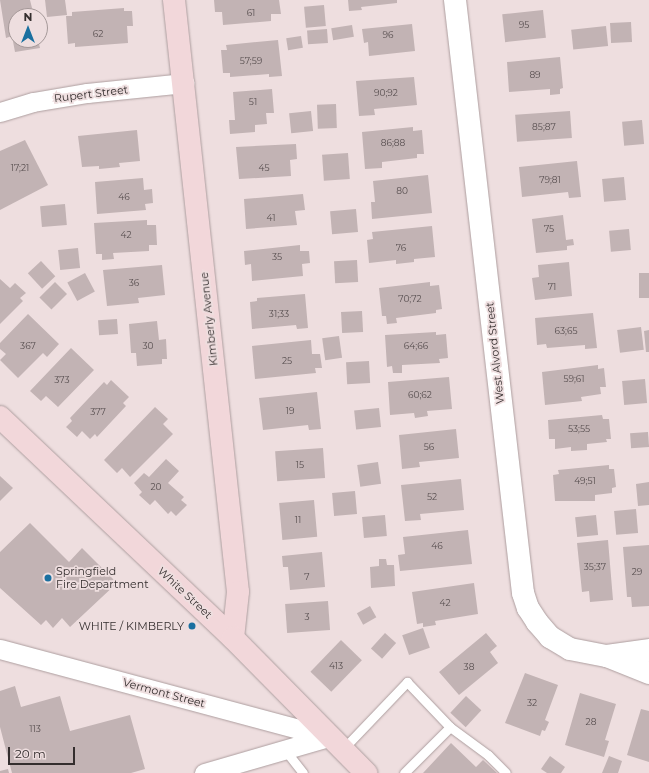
<!DOCTYPE html>
<style>
body{margin:0}
#map{position:relative;width:649px;height:773px;overflow:hidden;background:#eededf;font-family:Montserrat,sans-serif}
div>[style]{position:absolute}
.building>*{inset:0;background:#c2b3b4;transform-origin:0 0}
.roads{filter:drop-shadow(0 0 1px #ad9e9f) drop-shadow(0 0 1px #ad9e9f)}
.service>*{height:9px;margin:-4.5px;padding:0 4.5px;transform-origin:4.5px;border-radius:4.5px;background:#fff}
.minor>*{height:19px;margin:-9.5px;padding:0 9.5px;transform-origin:9.5px;border-radius:9.5px;background:#fff}
.tertiary>*{height:22px;margin:-11px;padding:0 11px;transform-origin:11px;border-radius:11px;background:#fff}
.secondary>*{height:22px;margin:-11px;padding:0 11px;transform-origin:11px;border-radius:11px;background:#f2d7da}
.dots>*{width:11px;height:11px;translate:-50% -50%;box-sizing:border-box;border:2px solid #eededf;border-radius:50%}
span{translate:-50% -50%;white-space:nowrap;text-align:center;line-height:1.15;-webkit-text-stroke:3.5px #eededf;paint-order:stroke}
.number-label{font-size:9px;color:#584f50}
.number-label span{-webkit-text-stroke-width:0}
.street-label{font-size:11px;color:#342e2e}
.poi-label{font-size:11px;color:#342e2e}
.left{translate:0 -50%;text-align:left}
.right{translate:-100% -50%;text-align:right}
.north{position:absolute;left:8px;top:8px;width:40px;height:40px;box-sizing:border-box;background:#eededf;border:1px solid #a49898;border-radius:50%;rotate:0deg;font-size:11px;font-weight:700;line-height:16px;text-align:center;color:#342e2e}
.north::after{content:'';display:block;margin:auto;width:14px;height:18px;background:#1a70a0;clip-path:polygon(50% 0,100% 100%,50% 72%,0 100%)}
.scale{position:absolute;left:8px;top:747px;width:67px;height:18px;box-sizing:border-box;border:2px solid #342e2e;border-top:0;padding-left:5px;font-size:12px;line-height:14px;white-space:nowrap;color:#342e2e;-webkit-text-stroke:3px #eededf;paint-order:stroke}
</style>
<div id="map">
<div class="building">
<i style="clip-path:polygon(0 0,30px 0,34px 16px,16px 16px,16px 40px,38px 40px,40px 48px,15px 52px,12px 36px,6px 38px)"></i>
<i style="clip-path:polygon(45px 0,65px 0,67px 15px,47px 17px)"></i>
<i style="clip-path:polygon(214px 0,279px 0,281px 14px,271px 14px,271px 21px,223px 25px,222px 12px,215px 12px)"></i>
<i style="clip-path:polygon(348px 0,397px 0,397px 3px,361px 7px,362px 10px,349px 11px)"></i>
<i style="left:324px;top:5px;width:21px;height:20px;rotate:85deg"></i>
<i style="clip-path:polygon(124px 8px,124px 11px,132px 11px,133px 26px,127px 26px,128px 43px,75px 47px,75px 43px,68px 44px,66px 16px,72px 16px,72px 12px)"></i>
<i style="left:543px;top:10px;width:28px;height:41px;rotate:84deg"></i>
<i style="left:631px;top:22px;width:20px;height:21px;rotate:87deg"></i>
<i style="clip-path:polygon(412px 24px,415px 51px,369px 56px,368px 42px,364px 43px,362px 29px)"></i>
<i style="left:352px;top:25px;width:12px;height:21px;rotate:81deg"></i>
<i style="left:606px;top:26px;width:20px;height:35px;rotate:84deg"></i>
<i style="left:327px;top:29px;width:14px;height:20px;rotate:86deg"></i>
<i style="left:301px;top:36px;width:12px;height:15px;rotate:81deg"></i>
<i style="clip-path:polygon(278px 40px,282px 76px,269px 77px,269px 74px,230px 77px,230px 73px,223px 73px,221px 50px,227px 50px,226px 45px)"></i>
<i style="clip-path:polygon(560px 57px,563px 88px,560px 89px,560px 94px,550px 95px,550px 89px,509px 92px,507px 62px)"></i>
<i style="clip-path:polygon(414px 77px,417px 105px,374px 109px,375px 115px,359px 116px,356px 81px)"></i>
<i style="clip-path:polygon(272px 89px,274px 113px,266px 113px,267px 124px,255px 125px,255px 132px,230px 134px,229px 120px,235px 120px,233px 92px)"></i>
<i style="left:336px;top:104px;width:24px;height:19px;rotate:88deg"></i>
<i style="left:311px;top:111px;width:20px;height:22px;rotate:84deg"></i>
<i style="left:570px;top:111px;width:27px;height:55px;rotate:86deg"></i>
<i style="left:642px;top:120px;width:24px;height:20px;rotate:85deg"></i>
<i style="clip-path:polygon(413px 127px,413px 131px,422px 130px,424px 154px,417px 154px,417px 158px,382px 162px,382px 168px,365px 169px,362px 132px)"></i>
<i style="clip-path:polygon(137px 130px,140px 161px,119px 163px,120px 167px,99px 169px,99px 166px,82px 167px,78px 136px)"></i>
<i style="clip-path:polygon(25px 140px,48px 185px,0 210px,0 151px)"></i>
<i style="clip-path:polygon(296px 144px,297px 159px,290px 160px,291px 176px,239px 179px,236px 147px)"></i>
<i style="left:348px;top:153px;width:26px;height:26px;rotate:86deg"></i>
<i style="clip-path:polygon(577px 161px,581px 197px,569px 198px,568px 192px,522px 197px,519px 167px)"></i>
<i style="clip-path:polygon(428px 175px,432px 213px,372px 219px,371px 202px,375px 202px,373px 181px)"></i>
<i style="left:624px;top:177px;width:23px;height:22px;rotate:85deg"></i>
<i style="clip-path:polygon(143px 178px,144px 190px,152px 189px,153px 203px,145px 204px,146px 210px,97px 214px,95px 182px)"></i>
<i style="clip-path:polygon(303px 194px,305px 210px,295px 211px,297px 225px,246px 229px,244px 199px)"></i>
<i style="left:65px;top:204px;width:21px;height:25px;rotate:85deg"></i>
<i style="left:356px;top:209px;width:23px;height:26px;rotate:85deg"></i>
<i style="clip-path:polygon(563px 215px,566px 240px,573px 239px,574px 245px,567px 246px,567px 250px,536px 253px,532px 219px)"></i>
<i style="clip-path:polygon(147px 220px,147px 225px,156px 225px,157px 245px,149px 245px,149px 251px,113px 253px,114px 259px,102px 260px,102px 254px,96px 254px,94px 223px)"></i>
<i style="clip-path:polygon(432px 226px,435px 257px,414px 259px,414px 262px,396px 264px,396px 260px,369px 263px,367px 240px,373px 239px,372px 232px)"></i>
<i style="left:629px;top:229px;width:21px;height:20px;rotate:85deg"></i>
<i style="clip-path:polygon(300px 245px,300px 251px,309px 251px,310px 263px,302px 264px,303px 276px,252px 281px,251px 264px,245px 265px,244px 251px)"></i>
<i style="left:78px;top:248px;width:20px;height:20px;rotate:84deg"></i>
<i style="left:357px;top:260px;width:22px;height:23px;rotate:87deg"></i>
<i style="left:41px;top:261px;width:21px;height:18px;rotate:47deg"></i>
<i style="clip-path:polygon(569px 262px,572px 296px,535px 300px,532px 278px,539px 277px,538px 265px)"></i>
<i style="clip-path:polygon(162px 265px,165px 295px,138px 298px,139px 303px,107px 306px,103px 270px)"></i>
<i style="left:85px;top:273px;width:21px;height:20px;rotate:62deg"></i>
<i style="left:649px;top:273px;width:25px;height:10px;rotate:90deg"></i>
<i style="clip-path:polygon(0 279px,10px 288px,15px 283px,26px 293px,20px 298px,23px 301px,0 324px)"></i>
<i style="left:55px;top:282px;width:17px;height:22px;rotate:45deg"></i>
<i style="clip-path:polygon(430px 282px,430px 286px,439px 285px,442px 309px,436px 310px,436px 313px,396px 318px,397px 323px,387px 324px,386px 316px,382px 316px,379px 288px)"></i>
<i style="clip-path:polygon(305px 294px,308px 328px,297px 329px,296px 325px,252px 329px,250px 302px,257px 301px,257px 298px)"></i>
<i style="left:362px;top:311px;width:21px;height:21px;rotate:87deg"></i>
<i style="clip-path:polygon(593px 313px,597px 348px,585px 349px,585px 345px,547px 348px,546px 344px,537px 345px,535px 318px)"></i>
<i style="clip-path:polygon(28px 314px,59px 344px,47px 357px,43px 353px,18px 378px,0 360px,6px 354px,0 349px,0 343px)"></i>
<i style="left:117px;top:319px;width:15px;height:19px;rotate:86deg"></i>
<i style="clip-path:polygon(157px 321px,159px 340px,166px 339px,167px 359px,162px 359px,162px 364px,137px 366px,136px 353px,131px 353px,129px 324px)"></i>
<i style="left:641px;top:327px;width:23px;height:24px;rotate:83deg"></i>
<i style="clip-path:polygon(649px 330px,649px 352px,646px 352px,644px 331px)"></i>
<i style="clip-path:polygon(436px 332px,436px 335px,446px 334px,448px 358px,439px 359px,440px 363px,402px 365px,402px 373px,393px 373px,392px 366px,387px 367px,385px 335px)"></i>
<i style="left:339px;top:336px;width:22px;height:17px;rotate:82deg"></i>
<i style="clip-path:polygon(311px 340px,312px 354px,320px 354px,322px 368px,315px 368px,316px 373px,255px 379px,252px 346px)"></i>
<i style="clip-path:polygon(71px 348px,94px 370px,58px 407px,46px 396px,41px 401px,30px 391px)"></i>
<i style="left:369px;top:361px;width:22px;height:23px;rotate:87deg"></i>
<i style="clip-path:polygon(598px 365px,598px 369px,604px 368px,606px 387px,600px 387px,601px 394px,581px 397px,582px 401px,545px 405px,542px 372px)"></i>
<i style="clip-path:polygon(449px 377px,452px 409px,427px 411px,428px 416px,415px 418px,414px 413px,390px 415px,388px 382px)"></i>
<i style="left:645px;top:379px;width:24px;height:23px;rotate:85deg"></i>
<i style="clip-path:polygon(111px 380px,129px 397px,123px 403px,126px 406px,97px 437px,95px 434px,90px 439px,82px 431px,77px 437px,66px 427px,72px 421px,70px 418px,104px 382px,107px 385px)"></i>
<i style="clip-path:polygon(317px 392px,321px 429px,309px 430px,308px 425px,263px 430px,259px 398px)"></i>
<i style="clip-path:polygon(155px 407px,168px 419px,163px 424px,173px 434px,130px 477px,122px 468px,117px 473px,104px 460px)"></i>
<i style="left:379px;top:408px;width:19px;height:25px;rotate:84deg"></i>
<i style="clip-path:polygon(602px 415px,603px 419px,609px 419px,611px 439px,606px 439px,607px 442px,587px 444px,587px 450px,571px 451px,571px 447px,555px 449px,555px 439px,549px 439px,548px 420px)"></i>
<i style="clip-path:polygon(456px 429px,459px 458px,419px 462px,420px 467px,402px 469px,399px 435px)"></i>
<i style="left:648px;top:432px;width:15px;height:18px;rotate:86deg"></i>
<i style="left:323px;top:448px;width:30px;height:48px;rotate:86deg"></i>
<i style="clip-path:polygon(166px 459px,179px 471px,168px 483px,184px 497px,181px 500px,187px 505px,176px 516px,171px 511px,168px 514px,155px 500px,150px 505px,139px 495px,142px 492px,134px 483px,144px 473px,149px 477px)"></i>
<i style="left:378px;top:462px;width:22px;height:21px;rotate:82deg"></i>
<i style="clip-path:polygon(609px 465px,609px 469px,614px 469px,616px 487px,612px 488px,612px 493px,595px 495px,595px 501px,555px 501px,553px 475px,559px 474px,558px 470px)"></i>
<i style="clip-path:polygon(0 476px,13px 488px,0 501px)"></i>
<i style="clip-path:polygon(461px 479px,464px 510px,420px 514px,421px 520px,405px 521px,401px 485px)"></i>
<i style="clip-path:polygon(649px 482px,649px 505px,638px 506px,636px 484px)"></i>
<i style="left:355px;top:491px;width:23px;height:23px;rotate:85deg"></i>
<i style="left:314px;top:500px;width:37px;height:35px;rotate:85deg"></i>
<i style="left:636px;top:509px;width:24px;height:22px;rotate:85deg"></i>
<i style="left:385px;top:515px;width:21px;height:23px;rotate:85deg"></i>
<i style="left:596px;top:515px;width:20px;height:21px;rotate:84deg"></i>
<i style="clip-path:polygon(30px 523px,69px 562px,82px 548px,117px 583px,70px 627px,62px 618px,53px 628px,46px 620px,41px 625px,0 588px,0 552px)"></i>
<i style="clip-path:polygon(468px 530px,472px 564px,400px 571px,398px 555px,405px 554px,403px 537px)"></i>
<i style="clip-path:polygon(608px 540px,613px 600px,590px 602px,589px 591px,582px 592px,577px 543px)"></i>
<i style="clip-path:polygon(649px 545px,649px 606px,632px 607px,631px 597px,627px 597px,623px 547px)"></i>
<i style="clip-path:polygon(322px 552px,325px 587px,290px 590px,288px 567px,283px 567px,282px 556px)"></i>
<i style="clip-path:polygon(379px 559px,386px 559px,387px 565px,394px 565px,395px 586px,371px 588px,370px 567px,379px 566px)"></i>
<i style="clip-path:polygon(474px 583px,478px 614px,435px 621px,436px 625px,423px 627px,423px 623px,417px 624px,412px 592px)"></i>
<i style="left:328px;top:601px;width:29px;height:43px;rotate:86deg"></i>
<i style="left:370px;top:606px;width:13px;height:15px;rotate:61deg"></i>
<i style="left:423px;top:628px;width:21px;height:22px;rotate:71deg"></i>
<i style="left:385px;top:633px;width:15px;height:21px;rotate:42deg"></i>
<i style="clip-path:polygon(486px 633px,497px 646px,490px 652px,498px 663px,459px 695px,439px 672px)"></i>
<i style="left:341px;top:640px;width:29px;height:44px;rotate:44deg"></i>
<i style="clip-path:polygon(525px 673px,558px 685px,545px 720px,549px 722px,545px 731px,542px 730px,540px 736px,505px 723px)"></i>
<i style="clip-path:polygon(15px 686px,21px 707px,60px 696px,70px 731px,130px 715px,145px 769px,131px 773px,12px 773px,0 727px,0 691px)"></i>
<i style="clip-path:polygon(580px 693px,616px 704px,605px 740px,609px 741px,604px 757px,565px 745px)"></i>
<i style="left:466px;top:696px;width:21px;height:23px;rotate:43deg"></i>
<i style="clip-path:polygon(641px 709px,649px 711px,649px 762px,627px 755px)"></i>
<i style="clip-path:polygon(451px 743px,476px 767px,483px 760px,497px 773px,423px 773px)"></i>
<i style="clip-path:polygon(550px 756px,565px 767px,561px 773px,547px 773px,541px 769px)"></i>
<i style="clip-path:polygon(609px 756px,622px 761px,618px 773px,602px 773px)"></i>
<i style="clip-path:polygon(8px 769px,9px 773px,0 773px,0 771px)"></i>
</div>
<div class="roads">
<div class="service">
<i style="left:450px;top:727px;width:47px;rotate:36.4deg"></i>
<i style="left:488px;top:755px;width:25px;rotate:45deg"></i>
<i style="left:343px;top:749px;width:93px;rotate:-46.3deg"></i>
<i style="left:407px;top:682px;width:62px;rotate:46.3deg"></i>
<i style="left:450px;top:727px;width:65px;rotate:135deg"></i>
<i style="left:285px;top:750px;width:29px;rotate:52deg"></i>
</div>
<div class="minor">
<i style="left:0;top:112px;width:34px;rotate:-17deg"></i>
<i style="left:33px;top:102px;width:55px;rotate:-9.5deg"></i>
<i style="left:87px;top:93px;width:98px;rotate:-5.9deg"></i>
<i style="left:0;top:649px;width:341px;rotate:15deg"></i>
<i style="left:204px;top:773px;width:129px;rotate:-16.2deg"></i>
</div>
<div class="tertiary">
<i style="left:455px;top:0;width:597px;rotate:83.46deg"></i>
<i style="left:523px;top:593px;width:16px;rotate:72deg"></i>
<i style="left:528px;top:608px;width:17px;rotate:57deg"></i>
<i style="left:537px;top:622px;width:20px;rotate:49deg"></i>
<i style="left:550px;top:637px;width:23px;rotate:31deg"></i>
<i style="left:570px;top:649px;width:38px;rotate:11deg"></i>
<i style="left:607px;top:656px;width:42px;rotate:-8.1deg"></i>
<i style="left:607px;top:656px;width:45px;rotate:22deg"></i>
</div>
<div class="secondary">
<i style="left:174px;top:0;width:595px;rotate:83.83deg"></i>
<i style="left:238px;top:592px;width:46px;rotate:96.2deg"></i>
<i style="left:0;top:417px;width:321px;rotate:43.5deg"></i>
<i style="left:233px;top:638px;width:190px;rotate:45.4deg"></i>
</div>
</div>
<div class="dots">
<i style="left:48px;top:578px;background:#1a70a0"></i>
<i style="left:192px;top:626px;background:#1a70a0"></i>
</div>
<div class="number-label">
<span style="left:251px;top:13px">61</span>
<span style="left:524px;top:25px">95</span>
<span style="left:98px;top:34px">62</span>
<span style="left:388px;top:35px">96</span>
<span style="left:251px;top:61px">57;59</span>
<span style="left:535px;top:75px">89</span>
<span style="left:386px;top:93px">90;92</span>
<span style="left:253px;top:102px">51</span>
<span style="left:544px;top:127px">85;87</span>
<span style="left:393px;top:143px">86;88</span>
<span style="left:20px;top:168px">17;21</span>
<span style="left:264px;top:168px">45</span>
<span style="left:550px;top:180px">79;81</span>
<span style="left:402px;top:191px">80</span>
<span style="left:124px;top:197px">46</span>
<span style="left:271px;top:218px">41</span>
<span style="left:549px;top:229px">75</span>
<span style="left:126px;top:235px">42</span>
<span style="left:401px;top:248px">76</span>
<span style="left:277px;top:257px">35</span>
<span style="left:134px;top:283px">36</span>
<span style="left:552px;top:287px">71</span>
<span style="left:410px;top:299px">70;72</span>
<span style="left:279px;top:314px">31;33</span>
<span style="left:566px;top:331px">63;65</span>
<span style="left:28px;top:346px">367</span>
<span style="left:148px;top:346px">30</span>
<span style="left:416px;top:346px">64;66</span>
<span style="left:287px;top:361px">25</span>
<span style="left:574px;top:379px">59;61</span>
<span style="left:62px;top:380px">373</span>
<span style="left:420px;top:395px">60;62</span>
<span style="left:290px;top:411px">19</span>
<span style="left:98px;top:412px">377</span>
<span style="left:579px;top:429px">53;55</span>
<span style="left:429px;top:447px">56</span>
<span style="left:300px;top:465px">15</span>
<span style="left:585px;top:481px">49;51</span>
<span style="left:156px;top:487px">20</span>
<span style="left:432px;top:497px">52</span>
<span style="left:298px;top:520px">11</span>
<span style="left:437px;top:546px">46</span>
<span style="left:595px;top:567px">35;37</span>
<span style="left:637px;top:572px">29</span>
<span style="left:307px;top:577px">7</span>
<span style="left:445px;top:603px">42</span>
<span style="left:307px;top:617px">3</span>
<span style="left:336px;top:666px">413</span>
<span style="left:469px;top:667px">38</span>
<span style="left:532px;top:703px">32</span>
<span style="left:591px;top:722px">28</span>
<span style="left:35px;top:729px">113</span>
</div>
<div class="street-label">
<span style="left:91px;top:94px;rotate:-7deg">Rupert Street</span>
<span style="left:209px;top:319px;rotate:-96deg">Kimberly Avenue</span>
<span style="left:495px;top:353px;rotate:-96deg">West Alvord Street</span>
<span style="left:185px;top:593px;rotate:43deg">White Street</span>
<span style="left:164px;top:693px;rotate:15deg">Vermont Street</span>
</div>
<div class="poi-label">
<span class="left" style="left:56px;top:578px">Springfield<br>Fire Department</span>
<span class="right" style="left:184px;top:626px">WHITE / KIMBERLY</span>
</div>
<div class="north">N</div>
<div class="scale">20 m</div>
</div>
